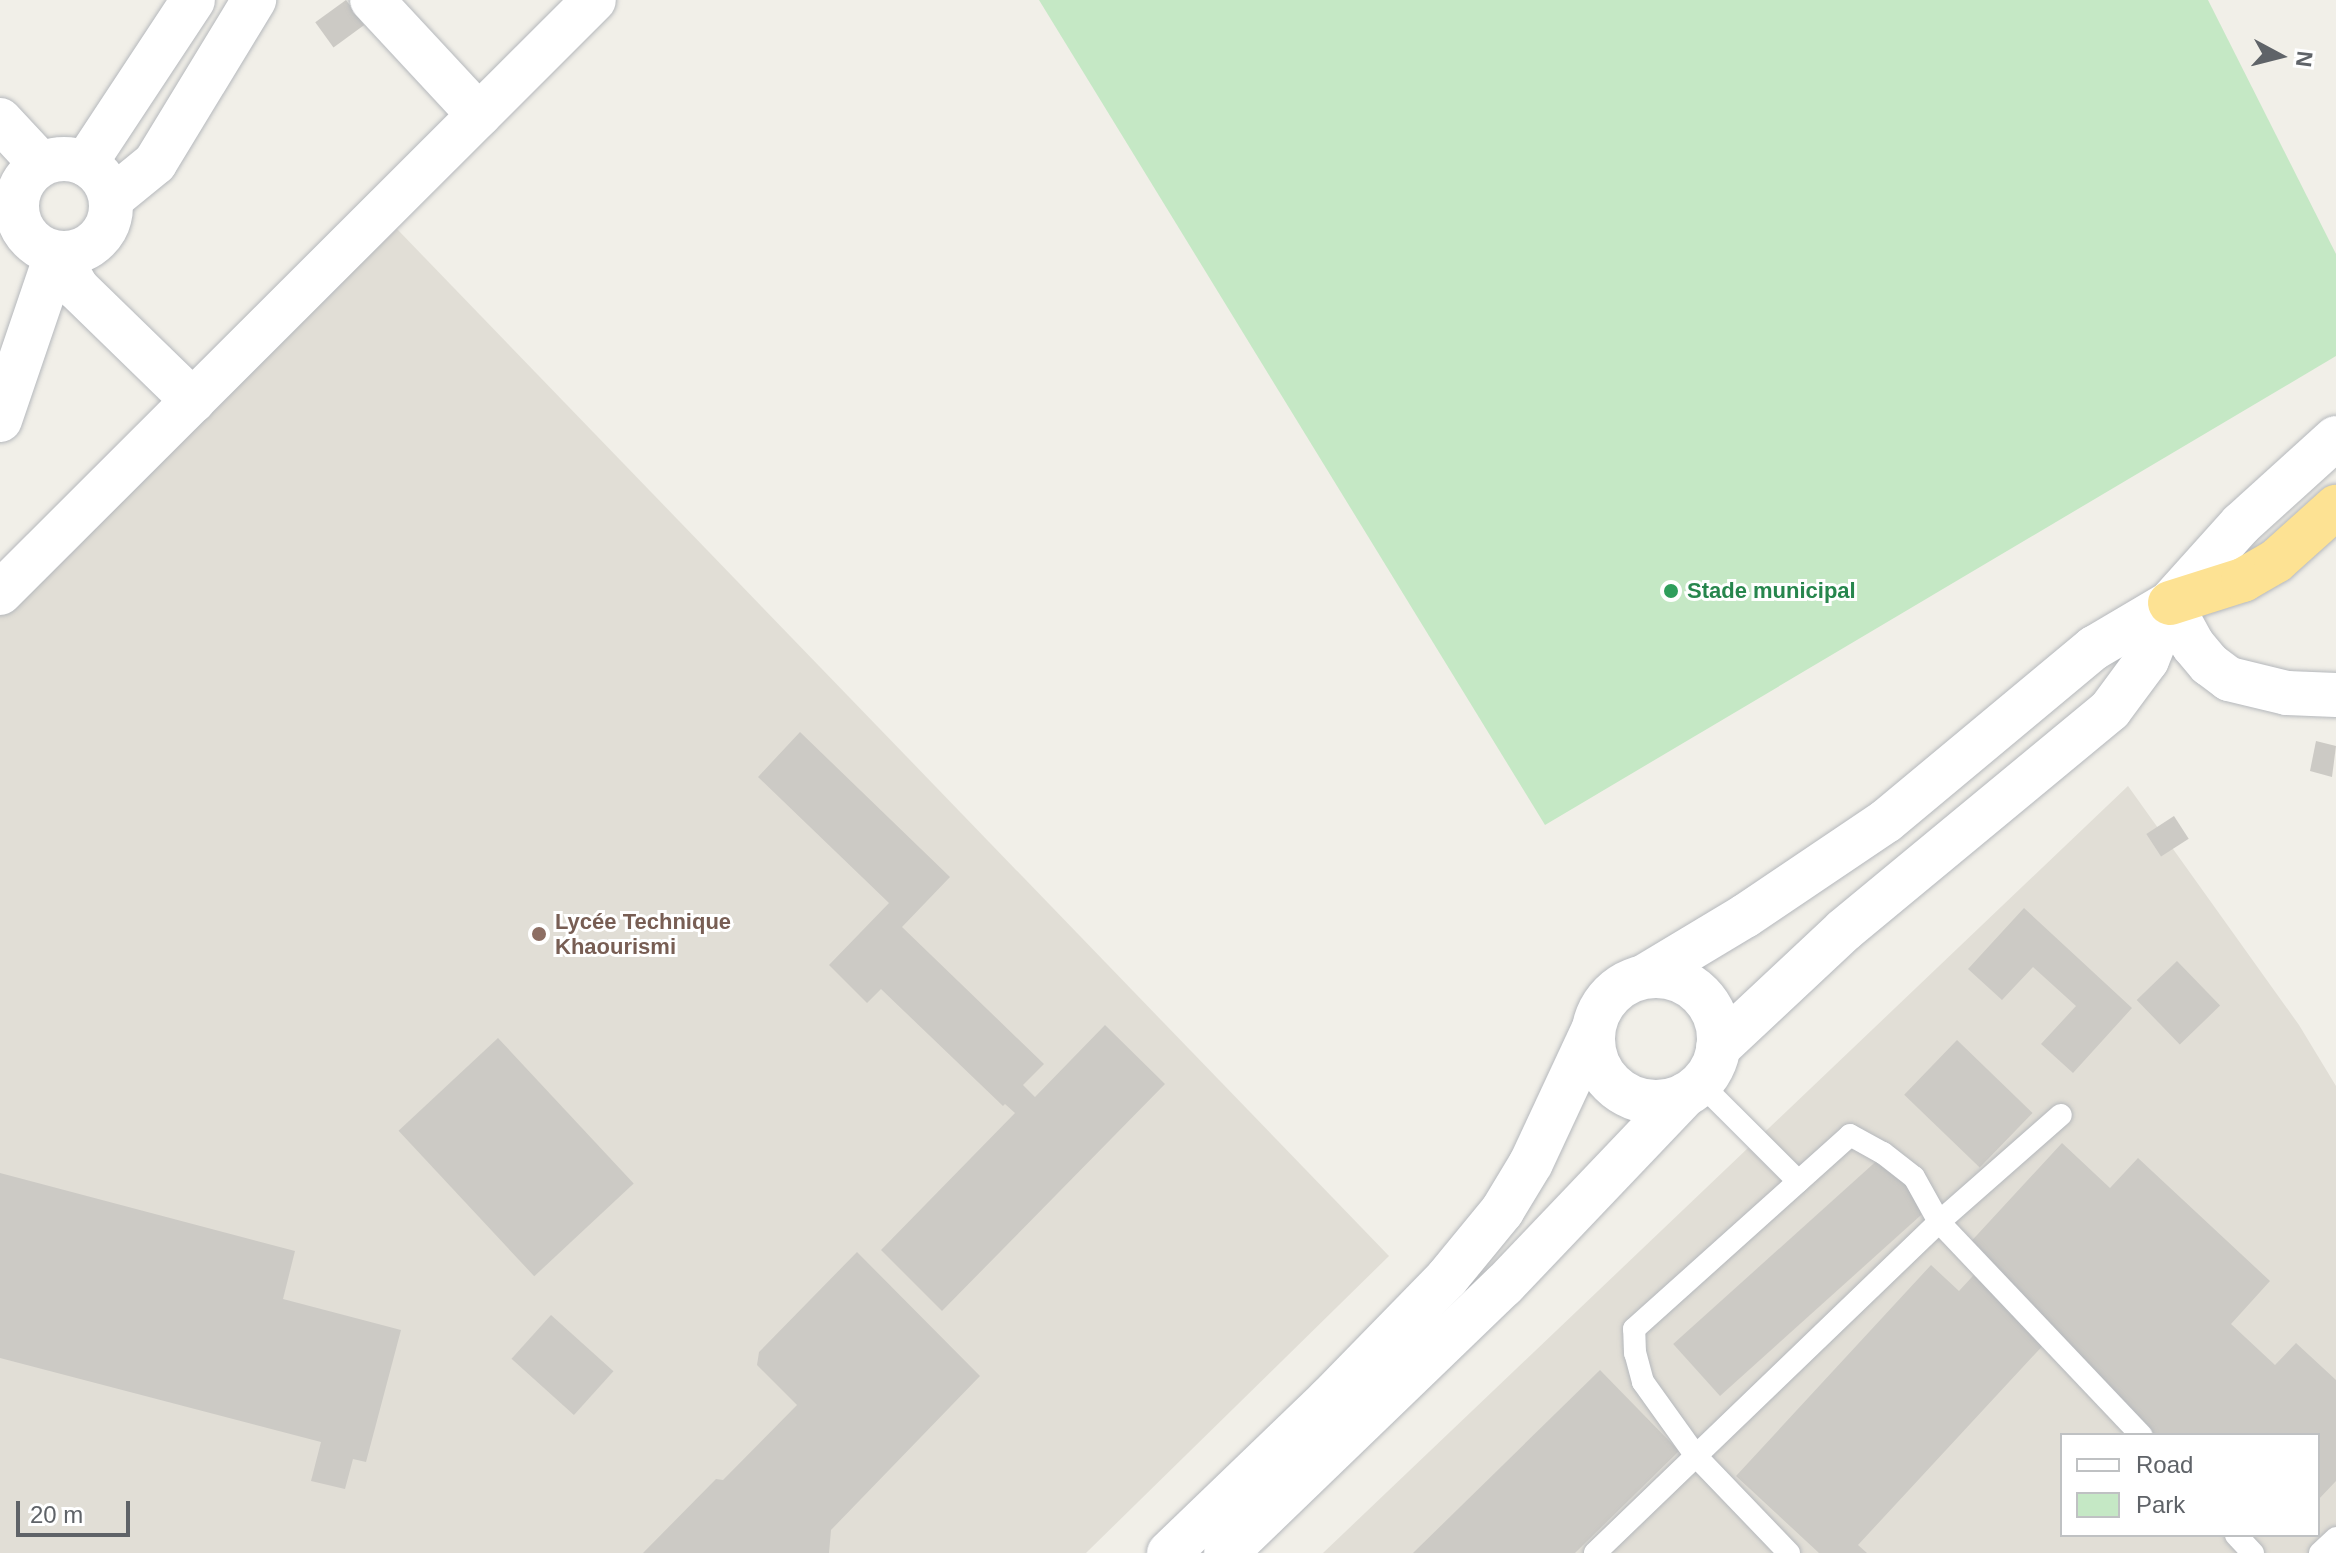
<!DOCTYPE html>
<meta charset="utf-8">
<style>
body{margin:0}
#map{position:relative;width:2336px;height:1553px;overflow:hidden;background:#f1efe8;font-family:Helvetica,sans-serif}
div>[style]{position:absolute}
.education>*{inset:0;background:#e1ded6}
.green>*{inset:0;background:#c5e8c5}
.building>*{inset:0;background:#cccac5;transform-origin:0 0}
.roads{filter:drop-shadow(0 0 2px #b5b8bc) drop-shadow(0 0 2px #b5b8bc)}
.service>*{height:22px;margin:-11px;padding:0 11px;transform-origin:11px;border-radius:11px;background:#fff}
.minor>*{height:44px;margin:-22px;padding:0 22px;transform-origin:22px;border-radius:22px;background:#fff}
.minor>.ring{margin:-22px;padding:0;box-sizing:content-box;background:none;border:44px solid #fff;border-radius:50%}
.secondary>*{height:44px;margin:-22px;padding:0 22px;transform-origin:22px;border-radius:22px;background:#fff}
.secondary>.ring{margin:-22px;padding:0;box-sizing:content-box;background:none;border:44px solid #fff;border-radius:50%}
.motorway>*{height:44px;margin:-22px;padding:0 22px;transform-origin:22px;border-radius:22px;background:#fde293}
.dots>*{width:22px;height:22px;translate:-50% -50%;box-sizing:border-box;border:4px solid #fff;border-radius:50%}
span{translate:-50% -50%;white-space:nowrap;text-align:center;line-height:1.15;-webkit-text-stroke:6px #fff;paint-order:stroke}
.leisure-label{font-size:22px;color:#27864d;font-weight:700}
.left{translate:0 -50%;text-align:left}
.education-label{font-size:22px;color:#785e54;font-weight:700}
.legend{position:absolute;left:2060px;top:1433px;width:260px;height:104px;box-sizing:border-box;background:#fff;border:2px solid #bfc1c3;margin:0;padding:10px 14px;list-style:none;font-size:24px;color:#5f6368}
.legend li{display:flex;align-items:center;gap:16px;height:40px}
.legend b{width:40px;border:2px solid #bfc1c3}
.north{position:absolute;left:2240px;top:16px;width:80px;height:80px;-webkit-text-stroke:6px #fff;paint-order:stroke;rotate:97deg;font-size:22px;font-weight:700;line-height:32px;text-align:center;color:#5f6368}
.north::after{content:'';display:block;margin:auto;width:28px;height:36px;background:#5f6368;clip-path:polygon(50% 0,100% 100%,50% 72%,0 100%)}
.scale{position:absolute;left:16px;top:1501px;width:114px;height:36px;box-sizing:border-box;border:4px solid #5f6368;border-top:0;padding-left:10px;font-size:24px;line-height:28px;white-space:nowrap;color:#5f6368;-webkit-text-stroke:6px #fff;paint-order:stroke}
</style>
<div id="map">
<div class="education">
<i style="clip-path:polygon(397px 229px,1389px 1256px,1086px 1553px,0 1553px,0 612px)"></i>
<i style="clip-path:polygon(evenodd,2128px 786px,2299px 1025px,2336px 1086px,2336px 1553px,1323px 1553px,2128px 786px,2062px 1435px,2318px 1435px,2318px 1535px,2062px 1535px,2062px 1435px)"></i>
</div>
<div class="green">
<i style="clip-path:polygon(1039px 0,2208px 0,2336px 254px,2336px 356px,1545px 825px)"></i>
</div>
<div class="building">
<i style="left:346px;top:0;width:31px;height:38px;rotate:54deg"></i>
<i style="clip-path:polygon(800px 732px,950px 877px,902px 927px,1044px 1064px,1023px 1085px,1035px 1097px,1105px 1025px,1165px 1084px,942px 1311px,881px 1250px,1015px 1113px,1005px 1104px,1003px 1106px,881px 989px,867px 1003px,829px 965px,889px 903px,758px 777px)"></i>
<i style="clip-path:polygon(2316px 741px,2336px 746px,2332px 777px,2310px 771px)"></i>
<i style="left:2174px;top:816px;width:27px;height:33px;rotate:57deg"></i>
<i style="clip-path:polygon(2024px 908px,2132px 1008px,2073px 1073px,2041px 1044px,2076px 1006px,2033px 967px,2002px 1000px,1968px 969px)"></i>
<i style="left:2177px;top:961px;width:62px;height:56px;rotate:46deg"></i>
<i style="left:498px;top:1038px;width:199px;height:136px;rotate:47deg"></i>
<i style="left:1957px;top:1040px;width:105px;height:76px;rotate:44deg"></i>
<i style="clip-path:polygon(2062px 1143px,2110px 1188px,2138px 1158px,2270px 1281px,2231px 1324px,2275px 1365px,2296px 1343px,2336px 1380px,2336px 1481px,2318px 1500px,2318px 1435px,2149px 1435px,2048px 1340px,1858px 1545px,1867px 1553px,1819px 1553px,1736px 1476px,1931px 1265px,1959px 1291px,1983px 1265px,1965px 1248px)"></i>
<i style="left:1882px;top:1156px;width:70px;height:281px;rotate:48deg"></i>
<i style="clip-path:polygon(0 1173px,295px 1251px,283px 1299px,401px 1330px,366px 1462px,353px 1459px,345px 1489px,311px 1481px,321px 1442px,0 1358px)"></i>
<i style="clip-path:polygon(857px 1252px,980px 1376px,831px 1530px,829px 1553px,643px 1553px,716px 1479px,723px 1480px,797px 1405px,757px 1365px,759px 1352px)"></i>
<i style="left:551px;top:1315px;width:84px;height:59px;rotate:42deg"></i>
<i style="clip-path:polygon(1600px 1370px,1679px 1451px,1575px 1553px,1413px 1553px)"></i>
</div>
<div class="roads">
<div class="service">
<i style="left:1700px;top:1083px;width:139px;rotate:45deg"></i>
<i style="left:2236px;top:1535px;width:25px;rotate:47deg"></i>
<i style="left:1595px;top:1553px;width:477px;rotate:-43.9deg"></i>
<i style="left:1939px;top:1222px;width:162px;rotate:-41.3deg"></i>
<i style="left:1789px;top:1553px;width:134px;rotate:-133.8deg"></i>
<i style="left:1696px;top:1456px;width:91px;rotate:-125.6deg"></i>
<i style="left:1643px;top:1382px;width:30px;rotate:-105deg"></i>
<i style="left:1635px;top:1353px;width:24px;rotate:-92deg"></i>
<i style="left:1634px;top:1329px;width:290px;rotate:-41.9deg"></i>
<i style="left:1850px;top:1135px;width:38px;rotate:29deg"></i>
<i style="left:1883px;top:1153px;width:39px;rotate:38deg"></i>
<i style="left:1914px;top:1177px;width:51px;rotate:60.9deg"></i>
<i style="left:1939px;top:1222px;width:294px;rotate:46.5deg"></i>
<i style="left:2320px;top:1553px;width:22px;rotate:-43deg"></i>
</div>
<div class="minor">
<i style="left:372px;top:0;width:157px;rotate:47.1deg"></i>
<i style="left:0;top:120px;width:60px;rotate:47deg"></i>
<i class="ring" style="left:17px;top:159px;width:50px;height:50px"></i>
<i style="left:85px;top:164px;width:196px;rotate:-56.6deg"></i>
<i style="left:111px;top:199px;width:57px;rotate:-39.3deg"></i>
<i style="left:155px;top:163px;width:191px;rotate:-58.7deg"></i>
<i style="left:57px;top:253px;width:40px;rotate:60.3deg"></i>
<i style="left:77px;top:288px;width:162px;rotate:44.2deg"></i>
<i style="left:0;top:420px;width:176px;rotate:-71.2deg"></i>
<i style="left:0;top:593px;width:839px;rotate:-44.95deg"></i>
<i style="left:2170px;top:603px;width:48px;rotate:61.3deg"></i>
<i style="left:2193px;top:645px;width:25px;rotate:50deg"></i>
<i style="left:2209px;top:664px;width:25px;rotate:37deg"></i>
<i style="left:2229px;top:679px;width:60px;rotate:13.6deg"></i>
<i style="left:2287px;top:693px;width:49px;rotate:2.3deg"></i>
</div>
<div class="secondary">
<i style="left:1645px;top:976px;width:117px;rotate:-31deg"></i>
<i style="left:1745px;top:916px;width:170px;rotate:-34deg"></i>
<i style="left:1886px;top:821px;width:271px;rotate:-39.8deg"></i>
<i style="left:2094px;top:648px;width:88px;rotate:-30.6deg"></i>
<i style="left:2170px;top:603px;width:106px;rotate:-48.1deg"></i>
<i style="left:2241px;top:524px;width:128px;rotate:-42.2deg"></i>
<i class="ring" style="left:1593px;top:976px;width:82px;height:82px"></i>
<i style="left:1718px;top:1048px;width:173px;rotate:-43.1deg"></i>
<i style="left:1844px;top:930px;width:345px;rotate:-39.6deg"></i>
<i style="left:2110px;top:710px;width:62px;rotate:-53.5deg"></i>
<i style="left:2147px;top:660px;width:61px;rotate:-68deg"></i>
<i style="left:1169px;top:1553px;width:222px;rotate:-43.9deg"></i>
<i style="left:1329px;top:1399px;width:169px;rotate:-45.7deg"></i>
<i style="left:1447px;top:1278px;width:87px;rotate:-50.6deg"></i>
<i style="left:1502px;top:1211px;width:56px;rotate:-58.9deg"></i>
<i style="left:1531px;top:1163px;width:147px;rotate:-65deg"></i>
<i style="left:1226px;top:1553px;width:386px;rotate:-44deg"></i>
<i style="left:1504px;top:1285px;width:262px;rotate:-46.4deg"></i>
</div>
<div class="motorway">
<i style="left:2170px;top:603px;width:77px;rotate:-17.5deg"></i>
<i style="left:2243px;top:580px;width:38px;rotate:-30deg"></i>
<i style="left:2276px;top:561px;width:81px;rotate:-42deg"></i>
</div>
</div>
<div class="dots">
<i style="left:1671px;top:591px;background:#2e9e5b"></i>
<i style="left:539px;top:934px;background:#8d6e63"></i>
</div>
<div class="leisure-label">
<span class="left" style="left:1687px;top:591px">Stade municipal</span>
</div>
<div class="education-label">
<span class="left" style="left:555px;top:934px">Lycée Technique<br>Khaourismi</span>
</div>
<ul class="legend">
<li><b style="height:10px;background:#fff"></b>Road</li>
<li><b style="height:22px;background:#c5e8c5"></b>Park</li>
</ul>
<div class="north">N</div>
<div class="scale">20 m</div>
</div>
